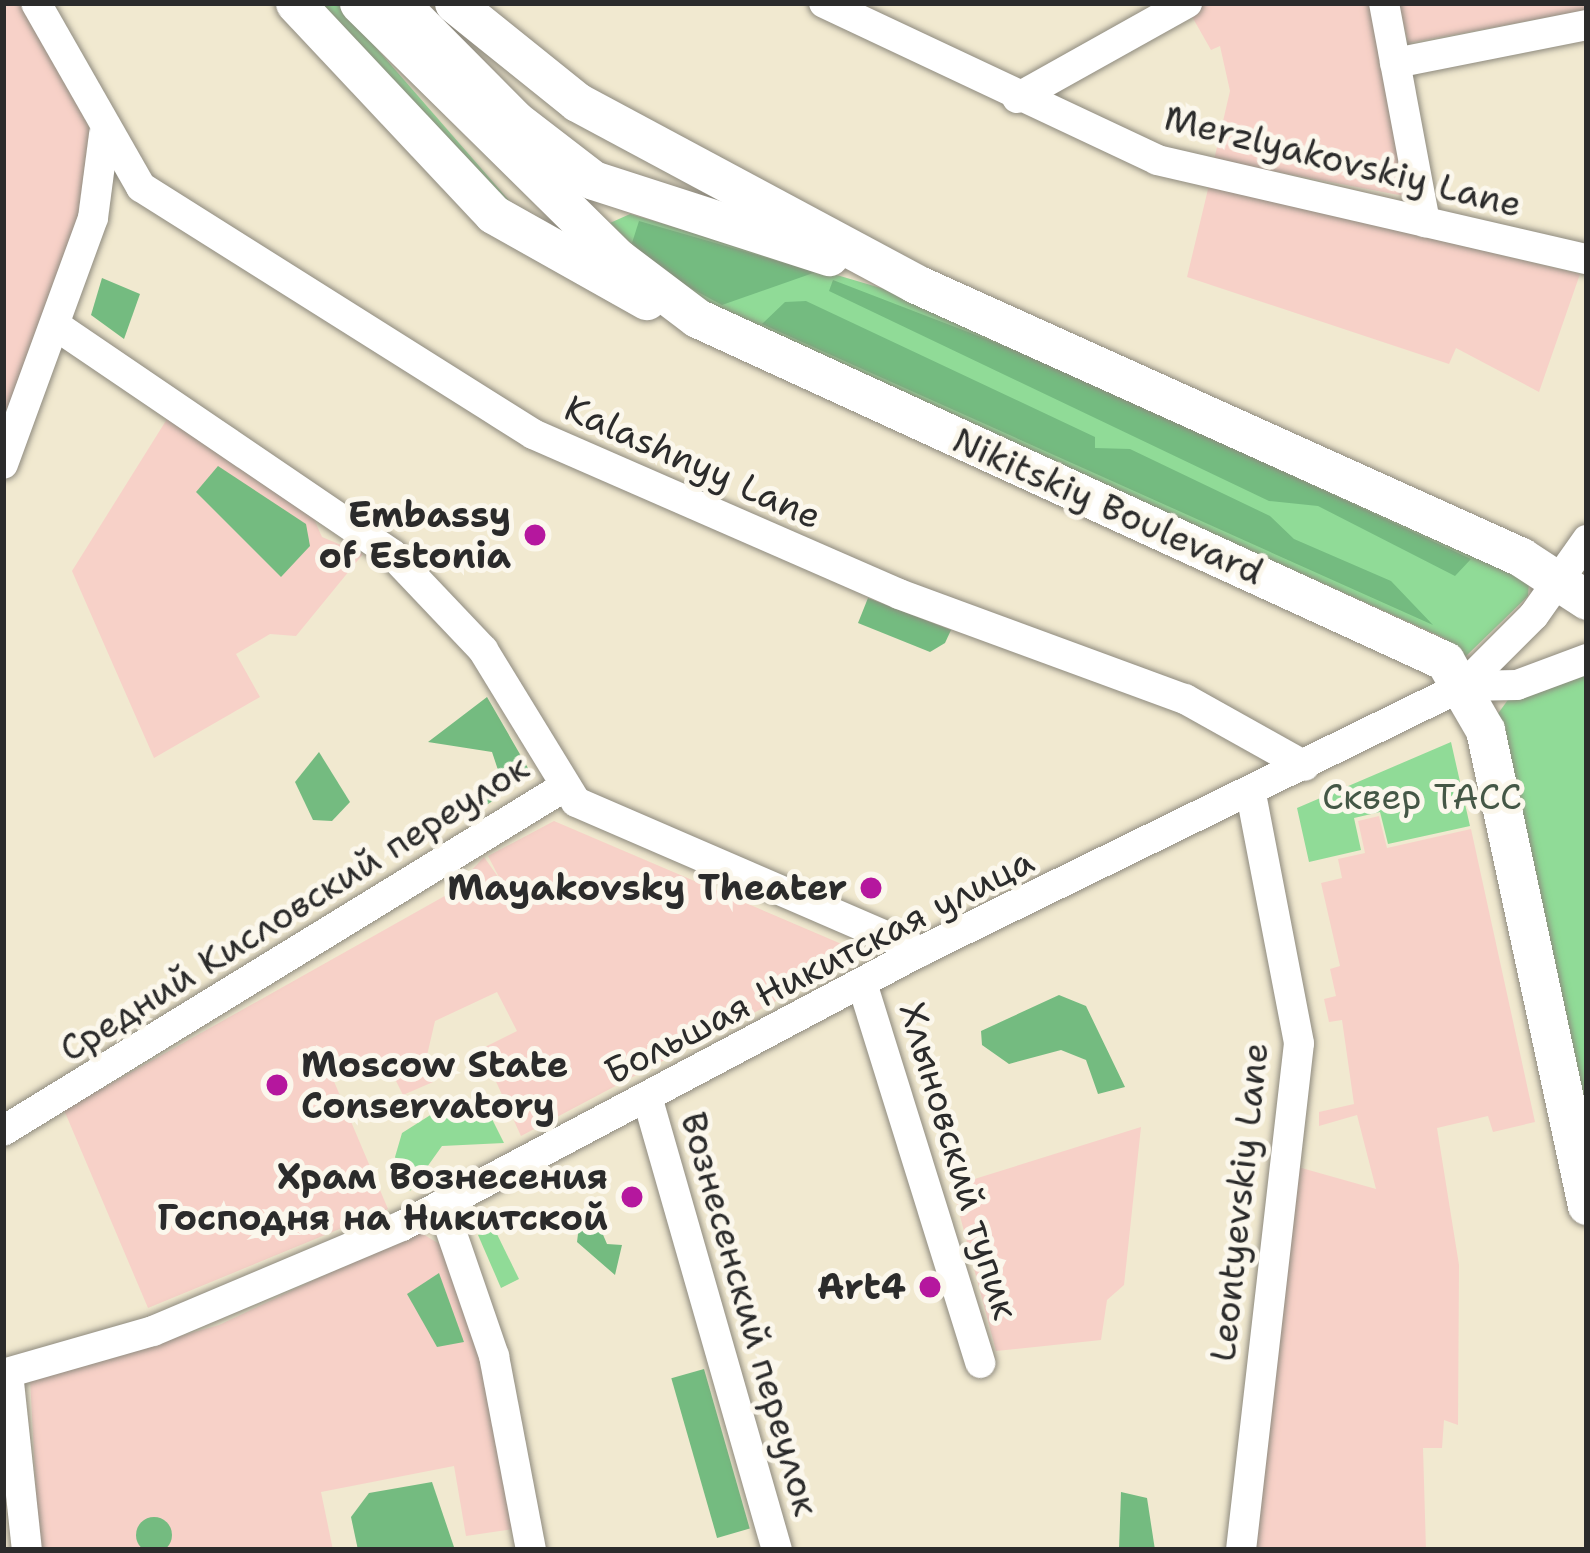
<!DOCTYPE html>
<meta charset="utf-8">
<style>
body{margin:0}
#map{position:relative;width:1590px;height:1553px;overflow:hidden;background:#f1e9d0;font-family:"Shantell Sans",sans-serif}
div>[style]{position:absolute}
.built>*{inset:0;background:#f7d1c8}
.green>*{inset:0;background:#90db97}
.forest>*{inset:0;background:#74bb80;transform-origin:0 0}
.round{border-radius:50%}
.roads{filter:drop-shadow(0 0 3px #8e8a7e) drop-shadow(0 0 3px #8e8a7e)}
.minor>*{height:30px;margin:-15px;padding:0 15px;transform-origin:15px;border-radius:15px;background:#fff}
.major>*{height:39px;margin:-19.5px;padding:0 19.5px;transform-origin:19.5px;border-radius:19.5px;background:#fff}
.dots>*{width:33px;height:33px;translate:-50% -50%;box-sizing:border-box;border:6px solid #fbf7ec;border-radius:50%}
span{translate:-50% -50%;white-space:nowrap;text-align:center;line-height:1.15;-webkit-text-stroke:10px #fbf7ec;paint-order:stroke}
.street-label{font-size:36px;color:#2b2b2b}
.poi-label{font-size:36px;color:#2b2b2b;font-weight:700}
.right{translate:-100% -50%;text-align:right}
.left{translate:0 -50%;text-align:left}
.park-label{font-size:36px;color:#445746}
.frame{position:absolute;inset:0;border:6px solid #2b2b2b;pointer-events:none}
</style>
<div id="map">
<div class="built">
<i style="clip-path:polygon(3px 3px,22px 3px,73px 94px,92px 134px,93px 176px,3px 429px)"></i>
<i style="clip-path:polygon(1208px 3px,1371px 3px,1404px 196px,1214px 160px,1230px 91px,1220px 46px,1211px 50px,1190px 13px)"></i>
<i style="clip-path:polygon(1399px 3px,1587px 3px,1587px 10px,1408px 43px)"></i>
<i style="clip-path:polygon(1209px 185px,1580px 274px,1539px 392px,1456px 348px,1449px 364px,1187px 277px)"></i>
<i style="clip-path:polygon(167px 419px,314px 519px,322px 537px,363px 554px,296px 636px,270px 634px,236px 654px,260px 697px,154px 758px,72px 571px)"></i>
<i style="clip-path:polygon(1379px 816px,1387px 848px,1471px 829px,1535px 1122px,1493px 1132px,1488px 1116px,1437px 1128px,1459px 1265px,1458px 1425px,1444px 1420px,1442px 1448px,1423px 1448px,1426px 1550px,1256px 1550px,1298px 1167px,1376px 1189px,1357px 1115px,1319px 1126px,1319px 1112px,1354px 1104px,1342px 1020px,1329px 1022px,1324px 999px,1336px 996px,1330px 969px,1340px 966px,1321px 883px,1342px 878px,1338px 859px,1365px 853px,1358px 821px)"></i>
<i style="clip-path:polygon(554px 821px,865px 954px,521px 1136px,481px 1049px,517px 1031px,497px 992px,435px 1021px,425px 1064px,433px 1082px,403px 1095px,394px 1077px,360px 1059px,330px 1072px,388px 1209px,148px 1308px,64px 1110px,450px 893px,484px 857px,501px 881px,488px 856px)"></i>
<i style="clip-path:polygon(1141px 1127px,1124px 1285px,1107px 1300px,1101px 1340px,996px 1351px,952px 1186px)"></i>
<i style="clip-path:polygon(418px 1231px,441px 1245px,485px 1365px,513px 1529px,466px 1536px,454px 1466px,321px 1492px,333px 1550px,39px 1550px,30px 1379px,219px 1325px)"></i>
</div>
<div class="green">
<i style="clip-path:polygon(312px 3px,337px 3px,527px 221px)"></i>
<i style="clip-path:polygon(630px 214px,891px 291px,1477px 555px,1529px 583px,1528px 596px,1465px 657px,1444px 638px,685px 296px,610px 223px)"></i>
<i style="clip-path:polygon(1587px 667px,1587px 1127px,1497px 715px,1510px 697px)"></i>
<i style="clip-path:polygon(1451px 742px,1470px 826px,1388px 844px,1380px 812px,1354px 818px,1361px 850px,1309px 862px,1297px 808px)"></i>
<i style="clip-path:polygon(451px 1102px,489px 1113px,504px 1143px,442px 1146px,410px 1191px,395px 1157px,402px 1133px)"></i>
<i style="clip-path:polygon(494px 1228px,519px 1279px,501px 1288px,478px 1235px)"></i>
</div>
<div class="forest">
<i style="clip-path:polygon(639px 221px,816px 272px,722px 305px,657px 270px,632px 243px)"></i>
<i style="clip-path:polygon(102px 278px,140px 294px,124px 339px,91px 315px)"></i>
<i style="clip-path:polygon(833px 280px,1054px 365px,1471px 559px,1455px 576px,1318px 506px,1269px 501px,829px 291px)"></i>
<i style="clip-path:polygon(806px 301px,1095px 437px,1095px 448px,1130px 449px,1270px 516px,1294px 539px,1391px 581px,1433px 625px,762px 324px,785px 302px)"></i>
<i style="clip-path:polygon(218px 466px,306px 524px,310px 546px,281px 577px,196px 492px)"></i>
<i style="clip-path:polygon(868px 598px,951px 630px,945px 643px,930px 652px,858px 623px)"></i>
<i style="clip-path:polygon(487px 697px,532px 775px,482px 808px,473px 800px,500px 776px,492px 752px,428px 742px)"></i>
<i style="clip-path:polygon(319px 752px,350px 802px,332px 821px,313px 820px,295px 782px)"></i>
<i style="clip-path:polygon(1059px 995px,1086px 1006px,1125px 1087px,1098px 1094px,1086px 1060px,1061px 1050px,1009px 1064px,982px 1045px,981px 1031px)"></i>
<i style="clip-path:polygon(598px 1223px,607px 1244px,622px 1245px,615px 1275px,577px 1242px,579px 1226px)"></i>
<i style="clip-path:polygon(439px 1273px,464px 1342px,437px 1347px,407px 1294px)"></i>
<i style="left:704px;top:1369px;width:166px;height:34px;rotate:74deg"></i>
<i style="clip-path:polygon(432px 1482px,455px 1550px,358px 1550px,351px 1517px,369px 1493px)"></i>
<i style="clip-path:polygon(1121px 1492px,1147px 1498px,1155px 1550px,1119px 1550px)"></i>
<i class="round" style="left:136px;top:1517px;width:36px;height:36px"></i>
</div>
<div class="roads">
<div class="minor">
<i style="left:36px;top:3px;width:212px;rotate:60.3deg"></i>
<i style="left:141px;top:187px;width:463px;rotate:32.2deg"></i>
<i style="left:533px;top:434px;width:399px;rotate:23.6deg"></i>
<i style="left:899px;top:594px;width:305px;rotate:20.2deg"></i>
<i style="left:1185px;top:699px;width:137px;rotate:29.2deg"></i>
<i style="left:824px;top:3px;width:368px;rotate:25.2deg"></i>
<i style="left:1157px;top:160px;width:441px;rotate:13deg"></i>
<i style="left:1384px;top:3px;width:223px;rotate:79.4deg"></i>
<i style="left:1395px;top:63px;width:196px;rotate:-11.2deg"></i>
<i style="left:1017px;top:98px;width:195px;rotate:-29.2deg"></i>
<i style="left:58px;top:327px;width:405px;rotate:34.2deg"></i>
<i style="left:393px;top:555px;width:131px;rotate:46.5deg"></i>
<i style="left:483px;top:650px;width:178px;rotate:58.5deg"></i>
<i style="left:576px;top:802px;width:376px;rotate:23.4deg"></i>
<i style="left:3px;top:464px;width:262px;rotate:-69.9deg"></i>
<i style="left:93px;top:218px;width:84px;rotate:-82.5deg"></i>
<i style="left:1463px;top:686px;width:54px;rotate:-1.1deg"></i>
<i style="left:1517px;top:685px;width:75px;rotate:-20.4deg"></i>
<i style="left:862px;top:983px;width:398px;rotate:72.7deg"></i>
<i style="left:648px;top:1100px;width:468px;rotate:74deg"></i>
<i style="left:3px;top:1131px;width:658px;rotate:-31.52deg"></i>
<i style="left:442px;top:1205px;width:160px;rotate:71deg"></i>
<i style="left:494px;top:1356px;width:197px;rotate:79.2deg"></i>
<i style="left:8px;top:1373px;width:178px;rotate:83.9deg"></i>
<i style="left:3px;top:1374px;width:156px;rotate:-16deg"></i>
<i style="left:153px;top:1331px;width:270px;rotate:-22.9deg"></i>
<i style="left:402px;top:1226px;width:587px;rotate:-27.92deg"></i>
<i style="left:921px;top:951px;width:603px;rotate:-26.06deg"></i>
<i style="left:1463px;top:686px;width:100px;rotate:-45deg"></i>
<i style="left:1534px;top:615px;width:92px;rotate:-54.8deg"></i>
<i style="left:1241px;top:1550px;width:510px;rotate:-83.47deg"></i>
<i style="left:1299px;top:1043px;width:254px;rotate:-100.9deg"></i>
</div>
<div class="major">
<i style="left:295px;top:3px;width:289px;rotate:46.8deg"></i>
<i style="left:493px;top:214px;width:176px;rotate:29.3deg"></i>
<i style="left:359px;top:3px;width:365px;rotate:44.6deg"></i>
<i style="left:619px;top:259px;width:98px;rotate:37.1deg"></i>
<i style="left:697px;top:318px;width:823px;rotate:24.63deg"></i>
<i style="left:1445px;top:661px;width:80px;rotate:59.9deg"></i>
<i style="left:1485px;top:730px;width:486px;rotate:77.9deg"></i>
<i style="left:399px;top:3px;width:165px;rotate:45.2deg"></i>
<i style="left:515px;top:120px;width:98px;rotate:37.6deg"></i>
<i style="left:593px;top:180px;width:248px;rotate:17.9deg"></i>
<i style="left:454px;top:3px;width:158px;rotate:38.8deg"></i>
<i style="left:577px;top:102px;width:383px;rotate:28.2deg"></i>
<i style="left:914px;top:283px;width:666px;rotate:24.29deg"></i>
<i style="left:1521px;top:557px;width:79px;rotate:33.1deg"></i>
</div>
</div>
<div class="dots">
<i style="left:535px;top:535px;background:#b5179e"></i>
<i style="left:871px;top:888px;background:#b5179e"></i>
<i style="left:277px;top:1085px;background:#b5179e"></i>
<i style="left:632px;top:1197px;background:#b5179e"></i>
<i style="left:930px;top:1287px;background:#b5179e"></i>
</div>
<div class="street-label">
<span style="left:1343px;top:161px;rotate:14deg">Merzlyakovskiy Lane</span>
<span style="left:693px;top:462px;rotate:24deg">Kalashnyy Lane</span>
<span style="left:1108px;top:506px;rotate:24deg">Nikitskiy Boulevard</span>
<span style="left:294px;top:908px;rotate:-32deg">Средний Кисловский переулок</span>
<span style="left:819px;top:966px;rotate:-27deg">Большая Никитская улица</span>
<span style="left:959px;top:1161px;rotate:73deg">Хлыновский тупик</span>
<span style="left:1239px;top:1202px;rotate:-84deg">Leontyevskiy Lane</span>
<span style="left:750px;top:1314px;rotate:74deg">Вознесенский переулок</span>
</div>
<div class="poi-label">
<span class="right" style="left:511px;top:535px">Embassy<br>of Estonia</span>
<span class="right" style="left:847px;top:888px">Mayakovsky Theater</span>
<span class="left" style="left:301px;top:1085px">Moscow State<br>Conservatory</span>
<span class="right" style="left:608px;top:1197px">Храм Вознесения<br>Господня на Никитской</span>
<span class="right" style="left:906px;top:1287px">Art4</span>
</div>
<div class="park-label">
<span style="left:1422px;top:797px">Сквер ТАСС</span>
</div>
<div class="frame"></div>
</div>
